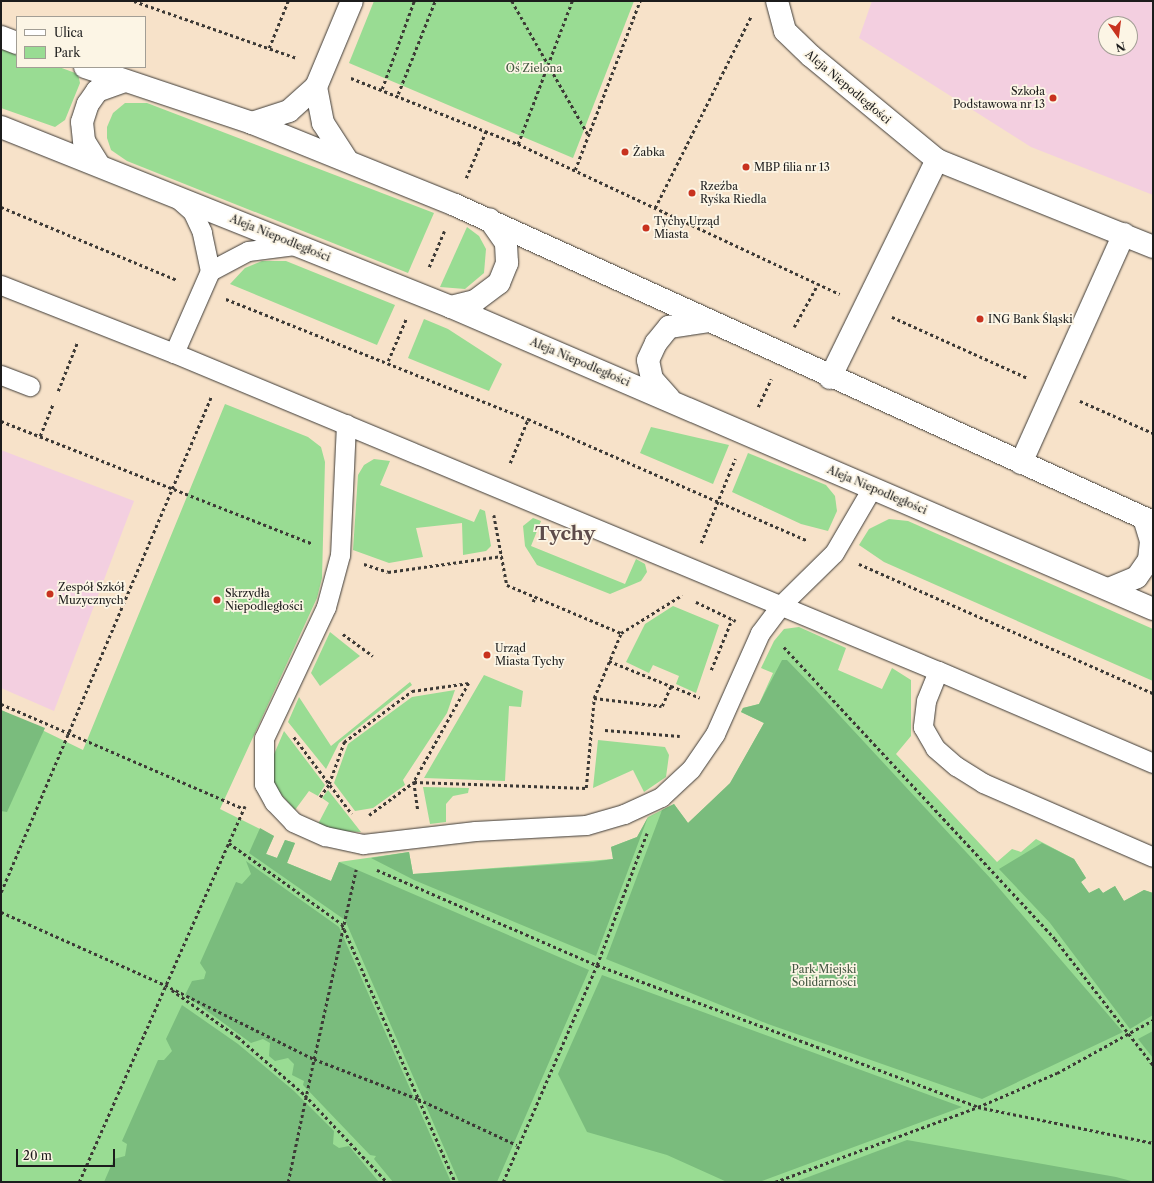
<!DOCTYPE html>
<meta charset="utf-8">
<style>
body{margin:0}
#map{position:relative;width:1154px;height:1183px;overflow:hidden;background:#f7e2c9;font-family:"Libre Caslon Text",serif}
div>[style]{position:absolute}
.built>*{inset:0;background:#f3cfe0}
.green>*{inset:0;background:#99dc93}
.forest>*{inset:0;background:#7abc7d}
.path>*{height:2.5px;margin-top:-1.25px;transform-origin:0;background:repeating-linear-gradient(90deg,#3d3a36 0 3px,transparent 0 6px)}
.roads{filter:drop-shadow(0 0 1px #3d3a36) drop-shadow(0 0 1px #3d3a36)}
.service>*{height:19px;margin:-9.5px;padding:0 9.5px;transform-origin:9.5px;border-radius:9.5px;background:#fff}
.minor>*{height:22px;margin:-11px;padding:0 11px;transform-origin:11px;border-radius:11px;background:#fff}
.tertiary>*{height:22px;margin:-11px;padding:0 11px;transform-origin:11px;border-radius:11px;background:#fff}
.dots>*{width:11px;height:11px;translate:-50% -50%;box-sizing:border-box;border:2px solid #fcf5e5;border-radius:50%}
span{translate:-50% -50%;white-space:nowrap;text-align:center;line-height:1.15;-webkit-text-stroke:3.5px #fcf5e5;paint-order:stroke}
.park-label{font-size:11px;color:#425640}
.street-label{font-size:11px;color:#1c1c1c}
.poi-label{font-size:11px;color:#1c1c1c}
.right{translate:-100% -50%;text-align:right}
.left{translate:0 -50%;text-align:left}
.town-label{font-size:19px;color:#5e4c4b;font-weight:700}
.frame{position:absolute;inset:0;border:2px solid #1c1c1c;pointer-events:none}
.legend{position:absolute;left:16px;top:16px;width:130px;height:52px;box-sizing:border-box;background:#fcf5e5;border:1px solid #a29e95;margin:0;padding:5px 7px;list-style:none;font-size:12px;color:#1c1c1c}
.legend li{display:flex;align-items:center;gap:8px;height:20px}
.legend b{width:20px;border:1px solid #a29e95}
.north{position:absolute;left:1098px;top:16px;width:40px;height:40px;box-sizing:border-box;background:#fcf5e5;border:1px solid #a29e95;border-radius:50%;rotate:166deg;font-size:11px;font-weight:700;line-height:16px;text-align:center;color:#1c1c1c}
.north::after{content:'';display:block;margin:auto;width:14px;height:18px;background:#c8321e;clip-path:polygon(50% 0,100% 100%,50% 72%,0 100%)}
.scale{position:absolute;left:16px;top:1149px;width:99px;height:18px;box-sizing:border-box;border:2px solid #1c1c1c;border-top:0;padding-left:5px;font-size:12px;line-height:14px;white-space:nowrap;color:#1c1c1c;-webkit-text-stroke:3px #fcf5e5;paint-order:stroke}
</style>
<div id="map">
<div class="built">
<i style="clip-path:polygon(evenodd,872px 1px,1153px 1px,1153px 195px,1031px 147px,859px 38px,872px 1px,1106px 24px,1130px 24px,1130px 48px,1106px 48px,1106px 24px)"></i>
<i style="clip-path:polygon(1px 450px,134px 501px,54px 711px,1px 688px)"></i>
</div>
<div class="green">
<i style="clip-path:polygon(374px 1px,634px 1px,573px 158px,349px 63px)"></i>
<i style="clip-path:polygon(1px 49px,17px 55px,17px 67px,59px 67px,78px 74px,80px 83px,65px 120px,55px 127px,1px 108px)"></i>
<i style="clip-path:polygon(125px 103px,147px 103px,434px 213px,408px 273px,127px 161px,111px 150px,107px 138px,107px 127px,113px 113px)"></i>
<i style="clip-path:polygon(467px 227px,479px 236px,486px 249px,484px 273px,465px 289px,440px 287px)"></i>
<i style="clip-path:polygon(262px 261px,286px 261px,395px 305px,377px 345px,230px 284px,245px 268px)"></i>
<i style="clip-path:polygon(424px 319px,448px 329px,502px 364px,489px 391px,408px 358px)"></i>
<i style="clip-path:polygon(225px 404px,308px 437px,321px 447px,325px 462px,322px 578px,317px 598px,220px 809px,274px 836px,266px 854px,277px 858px,285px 840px,295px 843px,287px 863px,331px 881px,339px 862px,409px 852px,413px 874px,613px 859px,611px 847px,637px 837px,648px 817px,674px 804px,688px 823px,730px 784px,764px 723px,741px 712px,743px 708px,759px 704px,773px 673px,761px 668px,774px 641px,784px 629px,799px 627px,846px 648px,838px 670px,882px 689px,892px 668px,911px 680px,911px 736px,896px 754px,997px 862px,1012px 849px,1021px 852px,1036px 839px,1074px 859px,1086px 878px,1081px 882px,1089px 893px,1099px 888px,1103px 893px,1115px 886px,1124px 901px,1144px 890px,1153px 893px,1153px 1182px,1px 1182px,1px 710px,83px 750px)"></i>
<i style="clip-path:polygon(651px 427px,729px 445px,713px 484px,640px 453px)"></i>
<i style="clip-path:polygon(748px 453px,826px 485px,835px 496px,837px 511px,828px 531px,801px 524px,732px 492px)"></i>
<i style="clip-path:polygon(374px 459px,390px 461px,380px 485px,474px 522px,480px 509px,485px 511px,491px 546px,486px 551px,463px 555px,462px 523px,416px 528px,423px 557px,389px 563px,353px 550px,358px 475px,364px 465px)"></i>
<i style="clip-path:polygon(533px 518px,541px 521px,531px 546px,625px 584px,636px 559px,645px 564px,647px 572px,641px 581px,610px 594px,537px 565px,525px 546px,523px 526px)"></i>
<i style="clip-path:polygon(889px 519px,908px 521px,1153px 629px,1153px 681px,884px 562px,859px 545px,869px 529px)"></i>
<i style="clip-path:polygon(673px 606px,719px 625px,696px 693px,676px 684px,679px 676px,653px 665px,649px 673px,626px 662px,645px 624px)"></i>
<i style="clip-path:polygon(330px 632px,360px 656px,320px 686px,311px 673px)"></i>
<i style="clip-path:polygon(484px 675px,523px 691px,521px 707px,509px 706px,505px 781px,424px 778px)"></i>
<i style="clip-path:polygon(410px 682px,412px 685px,339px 743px,326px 769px,288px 722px,299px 697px,331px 746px)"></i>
<i style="clip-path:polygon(455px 690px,447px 713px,403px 780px,405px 785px,373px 808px,355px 811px,334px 783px,348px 744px,412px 697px)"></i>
<i style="clip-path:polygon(284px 731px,325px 785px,318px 796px,309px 791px,295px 810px,273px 785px,272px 759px)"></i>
<i style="clip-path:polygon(598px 740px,665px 747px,669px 755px,666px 777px,644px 792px,633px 770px,593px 788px)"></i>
<i style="clip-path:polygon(423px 787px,469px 788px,468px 793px,453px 796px,446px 804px,446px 822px,430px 824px)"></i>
<i style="clip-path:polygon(328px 790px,361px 832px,339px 831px,318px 824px,329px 803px,322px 798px)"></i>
</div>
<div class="forest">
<i style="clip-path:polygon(782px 660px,787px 660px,815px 689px,992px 880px,1123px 1032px,982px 1099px,768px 1024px,606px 959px,662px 810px,674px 804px,688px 823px,730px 783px,764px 723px,741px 712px,743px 708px,759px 704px)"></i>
<i style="clip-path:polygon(1px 710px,45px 728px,7px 812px,1px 811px)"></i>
<i style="clip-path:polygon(648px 817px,596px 956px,414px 880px,371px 858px,409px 852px,413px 874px,593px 862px,613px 859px,611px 847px,637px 837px)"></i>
<i style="clip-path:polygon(260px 828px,274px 836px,266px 854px,277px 858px,285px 840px,295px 843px,287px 863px,331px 881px,339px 862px,589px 970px,497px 1182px,459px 1182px,345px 920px,249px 853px)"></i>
<i style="clip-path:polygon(1042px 843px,1074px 859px,1086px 878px,1081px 882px,1089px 893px,1099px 888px,1103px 893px,1115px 886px,1124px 901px,1144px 890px,1153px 893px,1153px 1015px,1130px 1029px,1050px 923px,999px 869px)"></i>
<i style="clip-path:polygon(246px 861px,339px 927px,451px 1182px,393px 1182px,374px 1159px,376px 1156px,370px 1155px,303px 1085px,304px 1081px,292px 1075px,294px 1064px,288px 1058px,275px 1061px,269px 1056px,270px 1043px,263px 1039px,251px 1043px,185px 995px,192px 981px,204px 979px,206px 972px,200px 963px,236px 882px,242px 884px,251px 874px)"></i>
<i style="clip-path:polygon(602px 975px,962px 1107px,759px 1182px,727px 1182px,667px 1155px,587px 1132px,558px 1074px)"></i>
<i style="clip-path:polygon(182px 1005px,238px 1044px,294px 1091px,334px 1131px,333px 1144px,339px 1148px,349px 1146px,379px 1182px,104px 1182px,114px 1159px,125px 1156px,127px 1144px,122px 1141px,158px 1060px,164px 1060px,172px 1051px,166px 1039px)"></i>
<i style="clip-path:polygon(1153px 1031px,1153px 1058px,1138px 1039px)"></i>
<i style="clip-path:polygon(907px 1140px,1116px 1177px,1135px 1182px,795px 1182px)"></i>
</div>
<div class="path">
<i style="left:134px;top:1px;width:173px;rotate:19.3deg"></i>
<i style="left:512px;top:1px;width:153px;rotate:60.3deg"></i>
<i style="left:269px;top:48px;width:51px;rotate:-68deg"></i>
<i style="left:351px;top:78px;width:180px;rotate:21.6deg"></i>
<i style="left:518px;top:144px;width:355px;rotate:25deg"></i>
<i style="left:382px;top:89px;width:94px;rotate:-70deg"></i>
<i style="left:398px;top:94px;width:100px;rotate:-68.3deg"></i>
<i style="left:518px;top:144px;width:153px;rotate:-69.3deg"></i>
<i style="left:575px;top:170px;width:181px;rotate:-69deg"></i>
<i style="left:466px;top:178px;width:51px;rotate:-66.9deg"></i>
<i style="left:1px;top:207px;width:191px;rotate:22.5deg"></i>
<i style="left:655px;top:208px;width:215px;rotate:-63.4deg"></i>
<i style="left:429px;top:267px;width:39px;rotate:-67deg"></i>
<i style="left:226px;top:299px;width:325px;rotate:21.7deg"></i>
<i style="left:528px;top:419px;width:305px;rotate:23.5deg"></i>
<i style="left:892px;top:317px;width:149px;rotate:24.2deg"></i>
<i style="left:794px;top:327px;width:49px;rotate:-60.8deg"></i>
<i style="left:388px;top:361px;width:46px;rotate:-66.8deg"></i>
<i style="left:58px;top:391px;width:52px;rotate:-68.4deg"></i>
<i style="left:1080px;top:401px;width:80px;rotate:23.7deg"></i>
<i style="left:758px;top:407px;width:31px;rotate:-65deg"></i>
<i style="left:1px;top:421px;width:335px;rotate:21.5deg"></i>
<i style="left:40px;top:436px;width:35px;rotate:-68deg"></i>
<i style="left:510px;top:463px;width:48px;rotate:-67.8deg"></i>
<i style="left:494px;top:515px;width:71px;rotate:79.5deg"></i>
<i style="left:507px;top:585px;width:124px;rotate:22.8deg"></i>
<i style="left:621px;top:633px;width:72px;rotate:-31.9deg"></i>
<i style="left:701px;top:543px;width:91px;rotate:-68deg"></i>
<i style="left:364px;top:564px;width:25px;rotate:18deg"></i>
<i style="left:388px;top:572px;width:115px;rotate:-8deg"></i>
<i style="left:859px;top:564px;width:321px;rotate:23.7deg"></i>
<i style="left:533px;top:602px;width:6px;rotate:-72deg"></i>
<i style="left:696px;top:602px;width:44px;rotate:25.4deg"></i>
<i style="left:343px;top:634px;width:37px;rotate:36deg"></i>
<i style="left:784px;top:647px;width:398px;rotate:47.1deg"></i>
<i style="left:1055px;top:939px;width:160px;rotate:52.1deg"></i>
<i style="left:609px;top:661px;width:67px;rotate:22deg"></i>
<i style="left:711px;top:670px;width:55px;rotate:-67.6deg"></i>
<i style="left:594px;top:698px;width:68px;rotate:6.7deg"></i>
<i style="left:662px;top:706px;width:22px;rotate:-66deg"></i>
<i style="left:671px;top:686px;width:31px;rotate:22deg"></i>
<i style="left:1px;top:704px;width:263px;rotate:23.3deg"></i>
<i style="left:605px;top:730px;width:75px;rotate:4.6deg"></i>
<i style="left:294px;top:737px;width:96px;rotate:53deg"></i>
<i style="left:320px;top:797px;width:16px;rotate:-55deg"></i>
<i style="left:329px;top:784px;width:45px;rotate:-70.3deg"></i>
<i style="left:344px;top:742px;width:85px;rotate:-36.9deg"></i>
<i style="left:412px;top:691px;width:58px;rotate:-8deg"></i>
<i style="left:469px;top:683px;width:113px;rotate:119.1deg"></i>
<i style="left:414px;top:782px;width:29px;rotate:82deg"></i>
<i style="left:369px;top:815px;width:56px;rotate:-36.3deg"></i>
<i style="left:414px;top:782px;width:172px;rotate:2deg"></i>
<i style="left:586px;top:788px;width:90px;rotate:-84.9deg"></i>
<i style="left:594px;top:698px;width:70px;rotate:-67.4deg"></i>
<i style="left:229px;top:843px;width:139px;rotate:35.6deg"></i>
<i style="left:342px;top:924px;width:282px;rotate:66.3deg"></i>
<i style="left:377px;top:870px;width:240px;rotate:23.4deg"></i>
<i style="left:597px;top:965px;width:407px;rotate:20.4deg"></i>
<i style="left:978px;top:1107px;width:179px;rotate:11.6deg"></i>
<i style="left:1px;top:892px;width:538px;rotate:-67.01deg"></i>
<i style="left:1px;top:912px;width:180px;rotate:24deg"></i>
<i style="left:165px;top:985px;width:166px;rotate:26.4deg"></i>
<i style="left:314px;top:1059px;width:194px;rotate:-77.5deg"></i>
<i style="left:172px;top:990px;width:81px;rotate:35.5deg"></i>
<i style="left:238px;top:1037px;width:89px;rotate:40.9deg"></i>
<i style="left:305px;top:1095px;width:120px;rotate:46.7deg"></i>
<i style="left:79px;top:1182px;width:411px;rotate:-66.2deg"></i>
<i style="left:288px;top:1182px;width:126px;rotate:-78.1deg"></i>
<i style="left:314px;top:1059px;width:111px;rotate:21deg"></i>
<i style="left:418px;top:1099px;width:109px;rotate:24.9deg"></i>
<i style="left:503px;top:1182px;width:236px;rotate:-66.6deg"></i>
<i style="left:597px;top:965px;width:141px;rotate:-69.3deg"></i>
<i style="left:775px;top:1182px;width:216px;rotate:-20.3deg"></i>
<i style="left:978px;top:1107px;width:86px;rotate:-23.3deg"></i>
<i style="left:1057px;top:1073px;width:110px;rotate:-28.9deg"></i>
</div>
<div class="roads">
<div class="service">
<i style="left:210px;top:271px;width:43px;rotate:-27.8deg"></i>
<i style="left:248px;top:251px;width:47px;rotate:-7.3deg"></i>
<i style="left:1px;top:285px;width:186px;rotate:21.5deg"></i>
<i style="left:174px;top:353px;width:828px;rotate:22.6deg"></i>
<i style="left:174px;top:353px;width:90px;rotate:-66.3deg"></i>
<i style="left:210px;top:271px;width:40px;rotate:-102deg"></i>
<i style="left:202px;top:232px;width:23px;rotate:-115deg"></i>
<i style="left:192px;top:211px;width:20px;rotate:-139deg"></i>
<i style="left:1px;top:375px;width:31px;rotate:21deg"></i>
<i style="left:346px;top:424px;width:131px;rotate:92.6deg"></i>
<i style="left:340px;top:555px;width:54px;rotate:105.1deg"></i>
<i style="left:326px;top:607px;width:145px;rotate:115.3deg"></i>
<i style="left:264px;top:738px;width:46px;rotate:90deg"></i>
<i style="left:264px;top:784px;width:21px;rotate:61deg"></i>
<i style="left:274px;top:802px;width:28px;rotate:46deg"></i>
<i style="left:293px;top:822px;width:35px;rotate:24deg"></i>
<i style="left:325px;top:836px;width:39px;rotate:12deg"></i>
<i style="left:363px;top:844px;width:113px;rotate:-6.6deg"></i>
<i style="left:475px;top:831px;width:111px;rotate:-3.1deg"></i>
<i style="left:586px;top:825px;width:40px;rotate:-16deg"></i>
<i style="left:624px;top:814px;width:41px;rotate:-24.7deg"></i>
<i style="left:661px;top:797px;width:41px;rotate:-43deg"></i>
<i style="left:691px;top:769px;width:42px;rotate:-55.6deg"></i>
<i style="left:715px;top:734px;width:111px;rotate:-66deg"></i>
<i style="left:760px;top:633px;width:35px;rotate:-53deg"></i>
<i style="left:781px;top:605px;width:74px;rotate:-44.5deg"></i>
<i style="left:834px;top:553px;width:75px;rotate:-59.7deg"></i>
<i style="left:1153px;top:763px;width:234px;rotate:-156.8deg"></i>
<i style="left:938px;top:671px;width:32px;rotate:112deg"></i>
<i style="left:926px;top:701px;width:26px;rotate:97deg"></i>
<i style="left:923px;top:727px;width:24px;rotate:60deg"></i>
<i style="left:935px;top:748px;width:28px;rotate:41deg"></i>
<i style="left:956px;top:766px;width:32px;rotate:32deg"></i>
<i style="left:983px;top:783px;width:185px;rotate:23.5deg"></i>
</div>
<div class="minor">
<i style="left:777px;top:1px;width:31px;rotate:75deg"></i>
<i style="left:785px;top:31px;width:36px;rotate:44deg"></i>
<i style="left:811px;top:56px;width:163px;rotate:39.5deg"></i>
<i style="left:937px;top:160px;width:233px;rotate:21.9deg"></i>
<i style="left:252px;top:123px;width:39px;rotate:-18deg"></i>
<i style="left:289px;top:111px;width:36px;rotate:-42deg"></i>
<i style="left:347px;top:160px;width:44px;rotate:-123deg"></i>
<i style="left:323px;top:123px;width:37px;rotate:-101deg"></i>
<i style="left:316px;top:87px;width:93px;rotate:-67.3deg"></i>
<i style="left:830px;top:378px;width:243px;rotate:-63.9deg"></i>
<i style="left:1021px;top:463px;width:251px;rotate:-65.8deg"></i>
</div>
<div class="tertiary">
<i style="left:1px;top:37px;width:17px;rotate:21deg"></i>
<i style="left:85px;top:67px;width:176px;rotate:18.5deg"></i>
<i style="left:252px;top:123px;width:219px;rotate:22deg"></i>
<i style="left:455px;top:205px;width:767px;rotate:24.43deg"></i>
<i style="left:1px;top:127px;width:485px;rotate:21.8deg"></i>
<i style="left:451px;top:307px;width:764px;rotate:23.28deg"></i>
<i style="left:99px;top:165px;width:28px;rotate:-122deg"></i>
<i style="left:84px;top:141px;width:19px;rotate:-96deg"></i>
<i style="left:82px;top:122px;width:19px;rotate:-72deg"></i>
<i style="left:88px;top:104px;width:16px;rotate:-55deg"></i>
<i style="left:97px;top:91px;width:29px;rotate:-20deg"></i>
<i style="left:451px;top:307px;width:25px;rotate:-14deg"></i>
<i style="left:475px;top:301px;width:30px;rotate:-37deg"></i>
<i style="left:499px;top:283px;width:22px;rotate:-68deg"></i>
<i style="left:507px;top:263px;width:20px;rotate:-93deg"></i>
<i style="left:506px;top:243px;width:29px;rotate:-125deg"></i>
<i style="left:669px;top:398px;width:25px;rotate:-132deg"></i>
<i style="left:652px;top:379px;width:19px;rotate:-102deg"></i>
<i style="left:648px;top:360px;width:19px;rotate:-65deg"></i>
<i style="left:656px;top:343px;width:21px;rotate:-51deg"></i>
<i style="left:669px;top:327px;width:40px;rotate:-8.5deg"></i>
<i style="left:1109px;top:589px;width:30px;rotate:-23deg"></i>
<i style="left:1137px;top:577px;width:21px;rotate:-55deg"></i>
<i style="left:1149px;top:560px;width:19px;rotate:-84deg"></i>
<i style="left:1151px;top:541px;width:24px;rotate:-107deg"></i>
</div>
</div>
<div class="dots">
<i style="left:1053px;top:98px;background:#c8321e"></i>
<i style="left:625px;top:152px;background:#c8321e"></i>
<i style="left:746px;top:167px;background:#c8321e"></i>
<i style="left:692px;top:193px;background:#c8321e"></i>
<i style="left:646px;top:228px;background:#c8321e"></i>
<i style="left:980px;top:319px;background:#c8321e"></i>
<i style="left:50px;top:594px;background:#c8321e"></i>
<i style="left:217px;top:600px;background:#c8321e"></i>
<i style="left:487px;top:655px;background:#c8321e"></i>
</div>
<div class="park-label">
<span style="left:534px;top:68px">Oś Zielona</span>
<span style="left:824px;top:976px">Park Miejski<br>Solidarności</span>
</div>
<div class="street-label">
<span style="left:848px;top:87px;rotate:40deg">Aleja Niepodległości</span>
<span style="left:280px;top:238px;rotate:22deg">Aleja Niepodległości</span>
<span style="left:580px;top:362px;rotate:23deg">Aleja Niepodległości</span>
<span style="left:877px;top:490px;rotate:23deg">Aleja Niepodległości</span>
</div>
<div class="poi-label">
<span class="right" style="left:1045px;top:98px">Szkoła<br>Podstawowa nr 13</span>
<span class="left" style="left:633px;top:152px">Żabka</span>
<span class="left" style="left:754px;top:167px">MBP filia nr 13</span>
<span class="left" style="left:700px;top:193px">Rzeźba<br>Ryśka Riedla</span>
<span class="left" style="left:654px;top:228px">Tychy Urząd<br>Miasta</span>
<span class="left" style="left:988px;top:319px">ING Bank Śląski</span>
<span class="left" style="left:58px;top:594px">Zespół Szkół<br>Muzycznych</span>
<span class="left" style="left:225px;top:600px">Skrzydła<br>Niepodległości</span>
<span class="left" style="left:495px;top:655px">Urząd<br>Miasta Tychy</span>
</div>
<div class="town-label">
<span style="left:565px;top:534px">Tychy</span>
</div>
<div class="frame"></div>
<ul class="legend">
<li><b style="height:5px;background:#fff"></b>Ulica</li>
<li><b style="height:11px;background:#99dc93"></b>Park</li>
</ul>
<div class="north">N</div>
<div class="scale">20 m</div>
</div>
